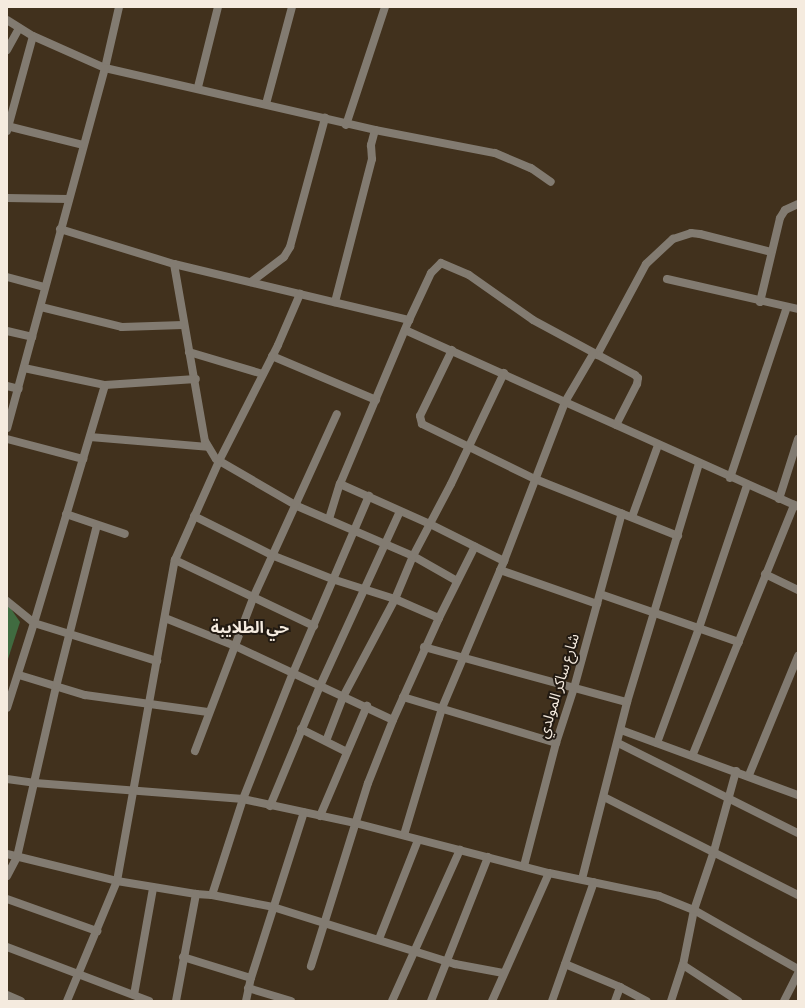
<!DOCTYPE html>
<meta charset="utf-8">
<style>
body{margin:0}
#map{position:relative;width:805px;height:1008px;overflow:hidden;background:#41311d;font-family:"Alegreya Sans","Noto Sans Arabic",sans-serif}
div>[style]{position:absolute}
.green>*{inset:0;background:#406b40}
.minor>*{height:8px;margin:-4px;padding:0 4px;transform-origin:4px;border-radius:4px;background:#827b71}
span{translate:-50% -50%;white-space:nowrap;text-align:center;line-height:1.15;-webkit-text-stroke:4px #221a12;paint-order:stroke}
.street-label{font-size:15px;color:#f5ebdf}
.neighbourhood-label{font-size:16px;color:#f5ebdf;font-weight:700}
.frame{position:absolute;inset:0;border:8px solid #f5ebdf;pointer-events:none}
</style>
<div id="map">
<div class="green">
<i style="clip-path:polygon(7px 603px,20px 622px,7px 662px)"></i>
</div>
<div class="minor">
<i style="left:119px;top:7px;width:63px;rotate:102.9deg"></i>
<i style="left:105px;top:68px;width:277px;rotate:12.9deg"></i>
<i style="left:375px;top:130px;width:16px;rotate:105deg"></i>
<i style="left:371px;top:145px;width:14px;rotate:86deg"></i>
<i style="left:372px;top:159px;width:148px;rotate:104.5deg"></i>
<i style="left:7px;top:20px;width:31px;rotate:32deg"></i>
<i style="left:33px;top:36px;width:79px;rotate:24deg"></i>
<i style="left:105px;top:68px;width:373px;rotate:105.2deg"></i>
<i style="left:7px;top:50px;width:25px;rotate:-61deg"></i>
<i style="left:198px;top:87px;width:82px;rotate:-76deg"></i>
<i style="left:266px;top:104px;width:100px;rotate:-75deg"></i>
<i style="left:346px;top:125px;width:124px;rotate:-71.7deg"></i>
<i style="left:7px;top:126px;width:78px;rotate:14deg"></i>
<i style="left:375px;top:130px;width:122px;rotate:10.9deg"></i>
<i style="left:495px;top:153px;width:39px;rotate:23deg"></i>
<i style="left:531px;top:168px;width:24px;rotate:35deg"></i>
<i style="left:7px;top:131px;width:98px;rotate:-74.7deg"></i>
<i style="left:7px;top:198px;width:61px;rotate:0.9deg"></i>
<i style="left:60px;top:229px;width:119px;rotate:17.1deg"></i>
<i style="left:174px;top:264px;width:180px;rotate:80.1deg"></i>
<i style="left:205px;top:441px;width:21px;rotate:59deg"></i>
<i style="left:216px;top:459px;width:94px;rotate:30.1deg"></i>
<i style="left:297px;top:506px;width:126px;rotate:23.3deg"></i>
<i style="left:413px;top:556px;width:47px;rotate:112.7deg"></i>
<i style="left:395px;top:599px;width:111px;rotate:118deg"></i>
<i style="left:343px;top:697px;width:47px;rotate:111.1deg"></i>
<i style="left:174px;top:264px;width:242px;rotate:13.4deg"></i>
<i style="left:7px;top:277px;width:39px;rotate:15deg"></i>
<i style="left:667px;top:279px;width:134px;rotate:12.9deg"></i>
<i style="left:251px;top:282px;width:41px;rotate:-37.1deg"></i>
<i style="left:284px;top:257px;width:12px;rotate:-59deg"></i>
<i style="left:290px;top:247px;width:134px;rotate:-74.8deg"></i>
<i style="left:760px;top:302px;width:86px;rotate:-76.6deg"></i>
<i style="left:780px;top:218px;width:9px;rotate:-58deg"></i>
<i style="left:785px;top:210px;width:14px;rotate:-25deg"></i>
<i style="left:41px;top:307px;width:83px;rotate:13.9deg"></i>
<i style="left:122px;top:327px;width:61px;rotate:-1.9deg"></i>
<i style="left:405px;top:330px;width:431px;rotate:24.2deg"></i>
<i style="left:7px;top:331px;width:26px;rotate:13deg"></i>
<i style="left:452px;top:350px;width:73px;rotate:115.9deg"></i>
<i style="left:420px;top:416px;width:8px;rotate:76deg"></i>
<i style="left:422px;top:424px;width:126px;rotate:26deg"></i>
<i style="left:535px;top:479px;width:154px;rotate:21.7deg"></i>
<i style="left:189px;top:352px;width:77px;rotate:16.6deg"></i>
<i style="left:597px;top:355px;width:103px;rotate:-61.7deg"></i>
<i style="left:646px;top:264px;width:37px;rotate:-43deg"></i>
<i style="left:673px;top:239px;width:19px;rotate:-18deg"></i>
<i style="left:691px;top:233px;width:9px;rotate:6deg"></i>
<i style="left:700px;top:234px;width:73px;rotate:14.2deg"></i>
<i style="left:272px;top:356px;width:113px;rotate:22.9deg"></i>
<i style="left:24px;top:368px;width:83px;rotate:11.9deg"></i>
<i style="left:105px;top:385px;width:91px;rotate:-3.8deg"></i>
<i style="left:105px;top:385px;width:248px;rotate:106.6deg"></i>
<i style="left:34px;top:623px;width:129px;rotate:17.2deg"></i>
<i style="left:7px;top:386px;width:12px;rotate:14deg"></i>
<i style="left:90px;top:437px;width:118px;rotate:4.8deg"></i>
<i style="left:7px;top:439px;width:79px;rotate:14.7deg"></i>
<i style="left:730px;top:478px;width:180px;rotate:-71.6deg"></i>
<i style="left:340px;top:484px;width:98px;rotate:24deg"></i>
<i style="left:430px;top:524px;width:83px;rotate:26.6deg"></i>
<i style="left:779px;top:499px;width:63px;rotate:-72.4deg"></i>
<i style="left:66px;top:514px;width:62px;rotate:18.7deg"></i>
<i style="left:194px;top:516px;width:89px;rotate:26.6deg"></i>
<i style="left:274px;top:556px;width:62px;rotate:21.6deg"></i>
<i style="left:332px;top:579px;width:66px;rotate:17.6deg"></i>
<i style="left:395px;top:599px;width:48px;rotate:23.4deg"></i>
<i style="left:439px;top:618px;width:112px;rotate:114.3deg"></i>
<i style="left:393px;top:720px;width:68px;rotate:111.6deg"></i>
<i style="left:368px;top:783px;width:192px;rotate:107.3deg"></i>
<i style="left:632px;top:517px;width:77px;rotate:-70.1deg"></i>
<i style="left:329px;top:519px;width:37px;rotate:-73deg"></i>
<i style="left:340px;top:484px;width:178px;rotate:-67.2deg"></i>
<i style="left:409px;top:320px;width:52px;rotate:-64.9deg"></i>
<i style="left:431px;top:273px;width:14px;rotate:-45deg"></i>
<i style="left:441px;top:263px;width:30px;rotate:23deg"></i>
<i style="left:469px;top:275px;width:78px;rotate:35.1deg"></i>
<i style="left:533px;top:320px;width:116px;rotate:28.3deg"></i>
<i style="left:635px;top:375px;width:4px;rotate:45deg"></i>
<i style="left:638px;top:378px;width:6px;rotate:99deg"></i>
<i style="left:637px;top:384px;width:46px;rotate:117.1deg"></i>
<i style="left:175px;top:560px;width:154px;rotate:25.4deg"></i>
<i style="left:500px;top:570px;width:103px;rotate:19.3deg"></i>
<i style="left:765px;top:574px;width:37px;rotate:26deg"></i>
<i style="left:457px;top:581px;width:51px;rotate:-150.4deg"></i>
<i style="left:413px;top:556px;width:81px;rotate:-62.2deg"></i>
<i style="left:451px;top:484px;width:123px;rotate:-64.5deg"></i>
<i style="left:600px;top:594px;width:147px;rotate:19.1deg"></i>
<i style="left:7px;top:601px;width:35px;rotate:39deg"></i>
<i style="left:34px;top:623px;width:89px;rotate:107.6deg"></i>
<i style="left:165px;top:618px;width:75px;rotate:21.8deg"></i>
<i style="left:235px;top:646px;width:174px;rotate:25.1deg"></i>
<i style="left:439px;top:618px;width:80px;rotate:-63.4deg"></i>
<i style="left:424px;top:647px;width:210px;rotate:15.2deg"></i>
<i style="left:19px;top:675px;width:69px;rotate:16.9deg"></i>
<i style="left:85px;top:695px;width:124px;rotate:7.9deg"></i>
<i style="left:403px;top:697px;width:160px;rotate:16.7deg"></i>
<i style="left:301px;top:729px;width:51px;rotate:26.6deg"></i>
<i style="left:621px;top:730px;width:189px;rotate:20.2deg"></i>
<i style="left:618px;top:743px;width:201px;rotate:26.6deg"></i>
<i style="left:657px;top:743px;width:122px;rotate:-69.9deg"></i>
<i style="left:699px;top:628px;width:151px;rotate:-71.4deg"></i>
<i style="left:195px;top:751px;width:164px;rotate:-69.2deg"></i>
<i style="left:253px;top:598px;width:202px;rotate:-65.5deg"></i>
<i style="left:693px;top:754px;width:269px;rotate:-67.9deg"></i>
<i style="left:749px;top:775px;width:129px;rotate:-67.6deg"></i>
<i style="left:7px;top:779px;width:28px;rotate:8deg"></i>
<i style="left:35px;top:783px;width:209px;rotate:4.4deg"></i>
<i style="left:243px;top:799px;width:115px;rotate:12.1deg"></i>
<i style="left:355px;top:823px;width:200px;rotate:14.5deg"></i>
<i style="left:549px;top:873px;width:112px;rotate:11.8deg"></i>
<i style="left:659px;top:896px;width:38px;rotate:22deg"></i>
<i style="left:694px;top:910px;width:120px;rotate:29.6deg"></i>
<i style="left:604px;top:797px;width:217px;rotate:26.8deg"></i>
<i style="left:270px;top:806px;width:130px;rotate:-67.4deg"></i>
<i style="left:320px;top:686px;width:192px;rotate:-65.4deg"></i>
<i style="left:320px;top:816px;width:120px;rotate:-66.9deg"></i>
<i style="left:404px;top:835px;width:133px;rotate:-73.3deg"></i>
<i style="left:442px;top:708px;width:160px;rotate:-67.1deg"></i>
<i style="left:504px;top:561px;width:170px;rotate:-69deg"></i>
<i style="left:565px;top:402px;width:56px;rotate:-59.7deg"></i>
<i style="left:7px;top:854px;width:113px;rotate:13.8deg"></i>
<i style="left:117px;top:881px;width:80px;rotate:9.3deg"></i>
<i style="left:196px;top:894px;width:16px;rotate:4deg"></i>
<i style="left:212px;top:895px;width:62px;rotate:11.1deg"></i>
<i style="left:273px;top:907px;width:191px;rotate:17.4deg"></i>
<i style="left:455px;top:964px;width:49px;rotate:10.6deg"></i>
<i style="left:524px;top:866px;width:127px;rotate:-75.4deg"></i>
<i style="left:556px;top:743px;width:58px;rotate:-71.9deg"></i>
<i style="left:574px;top:688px;width:181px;rotate:-74.7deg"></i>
<i style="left:7px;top:876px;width:21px;rotate:-62deg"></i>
<i style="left:17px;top:857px;width:174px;rotate:-77.1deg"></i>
<i style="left:56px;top:687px;width:167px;rotate:-75.8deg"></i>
<i style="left:582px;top:879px;width:183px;rotate:-75.7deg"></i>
<i style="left:627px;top:702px;width:249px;rotate:-73.2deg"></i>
<i style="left:212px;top:895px;width:101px;rotate:-72.1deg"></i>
<i style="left:243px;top:799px;width:136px;rotate:-68.4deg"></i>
<i style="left:293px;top:673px;width:193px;rotate:-66.8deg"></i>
<i style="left:7px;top:899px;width:96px;rotate:19.6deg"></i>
<i style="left:379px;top:939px;width:106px;rotate:-68.5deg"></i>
<i style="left:7px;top:947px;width:152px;rotate:20.8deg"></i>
<i style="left:183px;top:957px;width:71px;rotate:17.2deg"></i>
<i style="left:565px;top:964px;width:60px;rotate:22.7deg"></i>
<i style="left:683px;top:965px;width:66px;rotate:33.2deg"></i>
<i style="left:248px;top:988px;width:45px;rotate:16.8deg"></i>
<i style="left:7px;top:995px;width:15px;rotate:23deg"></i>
<i style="left:134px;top:995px;width:109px;rotate:-79.9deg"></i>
<i style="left:67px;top:1001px;width:130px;rotate:-67.4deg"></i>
<i style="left:117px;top:881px;width:326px;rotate:-79.8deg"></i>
<i style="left:175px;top:560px;width:108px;rotate:-66deg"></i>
<i style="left:219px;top:461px;width:130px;rotate:-63deg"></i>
<i style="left:278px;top:345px;width:56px;rotate:-66.7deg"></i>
<i style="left:176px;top:1001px;width:109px;rotate:-79.4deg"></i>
<i style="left:246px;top:1001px;width:24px;rotate:-78deg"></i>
<i style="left:251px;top:978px;width:174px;rotate:-72.3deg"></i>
<i style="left:392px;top:1001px;width:166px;rotate:-65.8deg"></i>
<i style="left:431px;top:1001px;width:155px;rotate:-68.4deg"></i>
<i style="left:492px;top:1001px;width:140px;rotate:-66deg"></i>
<i style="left:552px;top:1001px;width:126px;rotate:-70.6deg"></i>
<i style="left:615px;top:1001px;width:15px;rotate:-70deg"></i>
<i style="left:620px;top:987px;width:30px;rotate:28deg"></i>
<i style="left:671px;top:1001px;width:38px;rotate:-72deg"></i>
<i style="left:683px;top:965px;width:56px;rotate:-78.7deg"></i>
<i style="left:694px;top:910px;width:62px;rotate:-71.3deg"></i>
<i style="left:714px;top:851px;width:83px;rotate:-74.6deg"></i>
<i style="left:784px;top:1001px;width:31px;rotate:-63deg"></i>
</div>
<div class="street-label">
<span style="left:559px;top:686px;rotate:-73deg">شارع ساكر المولدي</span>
</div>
<div class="neighbourhood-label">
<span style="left:250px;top:628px">حي الطلايبة</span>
</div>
<div class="frame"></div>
</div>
